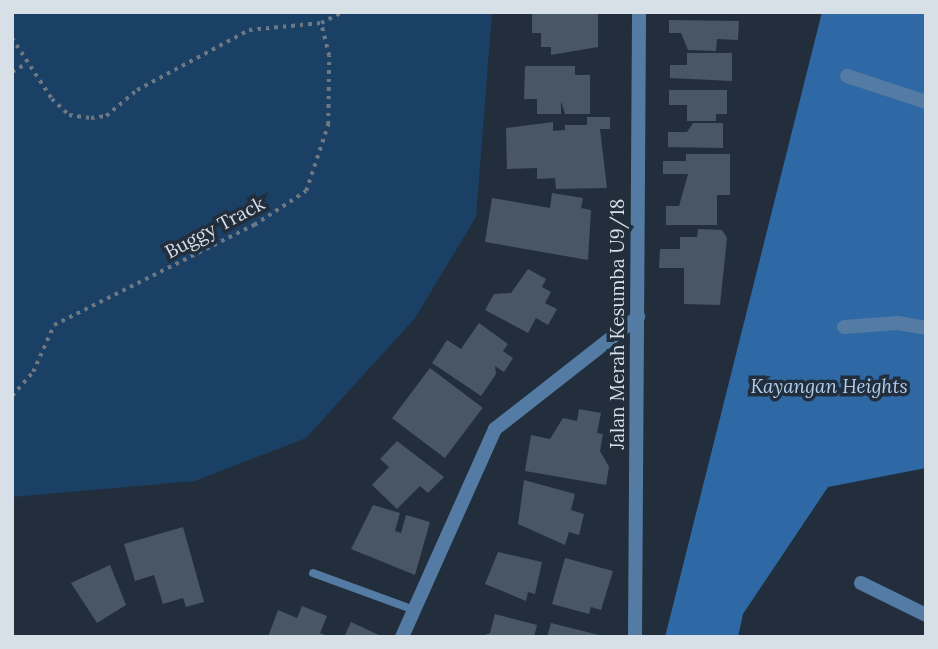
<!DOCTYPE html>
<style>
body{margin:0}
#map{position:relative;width:938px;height:649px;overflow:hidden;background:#222e3b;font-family:Lora,serif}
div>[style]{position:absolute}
.green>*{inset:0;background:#1b4065}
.forest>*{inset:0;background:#2e69a5}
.building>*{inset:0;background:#495664;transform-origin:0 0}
.path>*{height:3.5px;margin-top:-1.75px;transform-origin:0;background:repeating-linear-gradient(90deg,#6e7883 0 3.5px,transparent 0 8.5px)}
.service>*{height:8px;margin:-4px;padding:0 4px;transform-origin:4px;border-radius:4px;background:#547ba4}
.minor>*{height:14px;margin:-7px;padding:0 7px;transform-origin:7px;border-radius:7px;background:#547ba4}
span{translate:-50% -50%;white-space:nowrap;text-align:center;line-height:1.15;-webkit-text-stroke:7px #222e3b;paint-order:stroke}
.street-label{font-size:19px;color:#d7dfe7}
.park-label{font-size:19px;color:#afceef;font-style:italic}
.frame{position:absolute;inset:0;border:14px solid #d7dfe7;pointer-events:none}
</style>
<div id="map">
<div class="green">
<i style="clip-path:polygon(12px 12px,492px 12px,476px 217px,415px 318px,306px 438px,195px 481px,12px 497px)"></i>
</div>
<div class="forest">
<i style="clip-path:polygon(822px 12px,926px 12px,926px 468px,828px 487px,743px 614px,738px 637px,665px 637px)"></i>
</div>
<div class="building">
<i style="clip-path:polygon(532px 12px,598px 12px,598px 47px,551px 55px,551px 47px,541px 47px,541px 33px,532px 33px)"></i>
<i style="clip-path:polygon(669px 20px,739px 21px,738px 40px,717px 39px,716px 51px,688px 50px,681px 33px,669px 33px)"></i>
<i style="clip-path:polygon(687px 53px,732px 53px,732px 81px,670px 78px,670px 65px,687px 65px)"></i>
<i style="clip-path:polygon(525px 66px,575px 66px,575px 75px,590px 75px,590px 114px,565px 114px,561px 101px,561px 114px,537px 114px,537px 99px,524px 99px)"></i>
<i style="clip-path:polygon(669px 90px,727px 90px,727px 114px,716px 114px,716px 121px,687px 121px,687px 105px,669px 105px)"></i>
<i style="clip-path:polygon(587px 117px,610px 117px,610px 129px,600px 129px,607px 188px,556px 189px,555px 178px,537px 179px,537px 168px,507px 169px,506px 128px,553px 122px,553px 131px,565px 130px,565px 125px,587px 125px)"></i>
<i style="clip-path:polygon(693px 123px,723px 123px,723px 148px,668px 147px,668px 132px,687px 132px)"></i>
<i style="clip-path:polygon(686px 154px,730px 154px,730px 195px,717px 195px,717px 225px,666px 225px,666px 206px,679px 206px,688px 174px,663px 174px,663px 161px,686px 161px)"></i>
<i style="clip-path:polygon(552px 193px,583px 198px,581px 208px,591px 210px,588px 260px,485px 242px,492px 198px,550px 208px)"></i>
<i style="clip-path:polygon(698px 229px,722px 230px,727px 238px,720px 305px,684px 304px,684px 268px,659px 268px,660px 249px,680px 249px,680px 237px,697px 237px)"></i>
<i style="clip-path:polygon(528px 269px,546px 279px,542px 287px,551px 292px,545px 303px,557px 309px,548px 325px,536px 318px,528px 333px,485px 310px,494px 294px,511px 293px)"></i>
<i style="clip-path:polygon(479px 323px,508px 344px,503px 351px,513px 358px,504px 372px,495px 366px,496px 374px,481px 396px,432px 363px,447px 340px,461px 349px)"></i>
<i style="left:430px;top:368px;width:66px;height:63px;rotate:37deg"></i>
<i style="clip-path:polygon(579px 409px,601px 413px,597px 433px,603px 434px,600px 451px,609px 467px,606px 485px,525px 471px,531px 435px,550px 439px,563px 418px,577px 421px)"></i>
<i style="clip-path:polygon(397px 441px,444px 477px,428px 493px,420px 486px,397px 509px,372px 485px,389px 467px,380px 459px)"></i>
<i style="clip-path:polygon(524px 480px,575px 494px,571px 510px,584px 514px,579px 535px,569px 532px,565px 545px,518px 524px)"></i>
<i style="clip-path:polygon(373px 505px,400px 513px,395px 531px,401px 533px,406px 515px,430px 522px,415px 575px,351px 549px)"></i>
<i style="clip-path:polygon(183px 527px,204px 602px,186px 607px,183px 598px,163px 604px,154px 575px,135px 581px,124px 544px)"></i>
<i style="clip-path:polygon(498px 552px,542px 562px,535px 594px,528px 592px,526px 601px,485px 584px)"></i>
<i style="clip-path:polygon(565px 558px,613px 571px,601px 610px,591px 607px,589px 614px,552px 604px)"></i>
<i style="clip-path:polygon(110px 565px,126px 605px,97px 623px,71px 583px)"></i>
<i style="clip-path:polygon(302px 606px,327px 616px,320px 633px,330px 637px,268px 637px,278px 610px,297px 618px)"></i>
<i style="clip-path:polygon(495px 614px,537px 625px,534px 637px,480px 637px,490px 633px)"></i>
<i style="clip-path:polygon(351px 622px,383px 637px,344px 637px)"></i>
<i style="clip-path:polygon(551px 623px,603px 636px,603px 637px,547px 637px)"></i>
</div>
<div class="path">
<i style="left:12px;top:38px;width:73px;rotate:56.7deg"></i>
<i style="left:52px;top:99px;width:23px;rotate:43deg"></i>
<i style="left:69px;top:115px;width:22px;rotate:8deg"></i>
<i style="left:91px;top:118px;width:15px;rotate:-8deg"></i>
<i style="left:106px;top:116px;width:40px;rotate:-40deg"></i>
<i style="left:137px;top:90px;width:127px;rotate:-28.2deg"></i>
<i style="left:249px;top:30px;width:72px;rotate:-5.6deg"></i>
<i style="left:321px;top:23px;width:25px;rotate:-27deg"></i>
<i style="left:12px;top:72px;width:17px;rotate:-31deg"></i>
<i style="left:12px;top:396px;width:32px;rotate:-49deg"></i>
<i style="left:33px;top:372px;width:51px;rotate:-65.9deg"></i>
<i style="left:54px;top:325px;width:224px;rotate:-26.6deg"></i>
<i style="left:254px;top:225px;width:62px;rotate:-33.2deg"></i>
<i style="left:306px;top:191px;width:70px;rotate:-71.6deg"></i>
<i style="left:328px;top:125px;width:69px;rotate:-89.2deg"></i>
<i style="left:329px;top:56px;width:34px;rotate:-104deg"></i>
</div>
<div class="service">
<i style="left:313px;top:573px;width:108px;rotate:20.1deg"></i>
</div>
<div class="minor">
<i style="left:847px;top:76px;width:83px;rotate:18.2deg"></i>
<i style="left:844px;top:327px;width:54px;rotate:-4.2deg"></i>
<i style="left:898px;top:323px;width:28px;rotate:10deg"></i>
<i style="left:861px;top:583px;width:72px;rotate:26.2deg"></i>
<i style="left:402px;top:637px;width:228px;rotate:-65.9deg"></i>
<i style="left:495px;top:429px;width:182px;rotate:-38.1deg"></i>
<i style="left:635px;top:637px;width:625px;rotate:-89.63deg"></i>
</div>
<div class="street-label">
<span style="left:215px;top:228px;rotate:-28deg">Buggy Track</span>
<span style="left:618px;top:324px;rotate:-90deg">Jalan Merah Kesumba U9/18</span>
</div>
<div class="park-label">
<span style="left:829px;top:387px">Kayangan Heights</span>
</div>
<div class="frame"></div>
</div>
